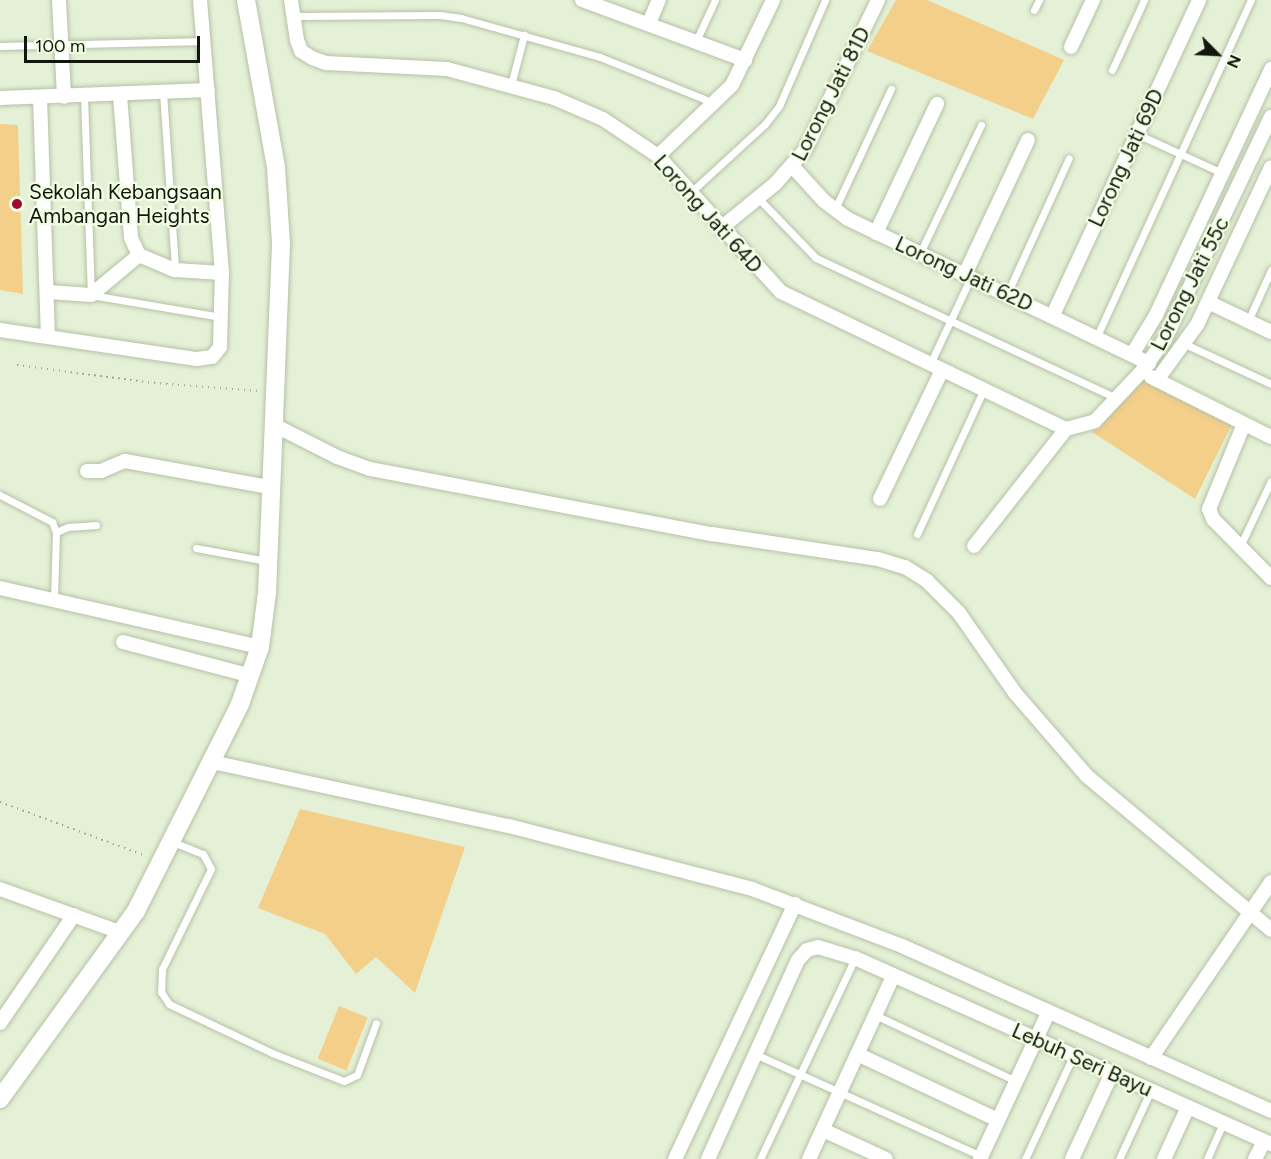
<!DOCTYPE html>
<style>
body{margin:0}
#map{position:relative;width:1271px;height:1159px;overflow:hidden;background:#e5f1d6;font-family:Figtree,sans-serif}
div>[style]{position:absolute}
.green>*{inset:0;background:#f3cf89;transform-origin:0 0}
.path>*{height:2px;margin-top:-1px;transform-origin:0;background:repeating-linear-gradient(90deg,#9fa893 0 1.5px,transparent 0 6px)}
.roads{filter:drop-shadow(0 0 2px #b5c1a7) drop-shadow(0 0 2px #b5c1a7)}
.lane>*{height:7px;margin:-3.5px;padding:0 3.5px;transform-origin:3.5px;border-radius:3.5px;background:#fff}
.street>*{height:14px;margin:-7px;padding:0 7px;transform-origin:7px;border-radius:7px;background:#fff}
.secondary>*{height:18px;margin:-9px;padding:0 9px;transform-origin:9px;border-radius:9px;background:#fff}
.dots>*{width:16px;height:16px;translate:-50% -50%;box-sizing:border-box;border:3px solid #f2fee3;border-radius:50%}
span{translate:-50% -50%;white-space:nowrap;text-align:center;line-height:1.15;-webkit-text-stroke:4.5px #f2fee3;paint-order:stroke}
.street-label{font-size:21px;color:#12160d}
.poi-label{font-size:21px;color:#12160d}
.left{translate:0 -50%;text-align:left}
.north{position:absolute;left:1187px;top:24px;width:60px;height:60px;-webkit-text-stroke:4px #f2fee3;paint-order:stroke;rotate:114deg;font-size:16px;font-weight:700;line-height:24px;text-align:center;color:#12160d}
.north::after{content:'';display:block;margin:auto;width:21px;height:27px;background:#12160d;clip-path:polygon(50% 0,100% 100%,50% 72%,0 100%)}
.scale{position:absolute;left:24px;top:36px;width:176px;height:27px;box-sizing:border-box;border:3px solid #12160d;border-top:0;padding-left:8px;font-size:18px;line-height:21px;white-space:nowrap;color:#12160d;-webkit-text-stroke:4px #f2fee3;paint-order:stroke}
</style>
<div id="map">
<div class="green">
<i style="clip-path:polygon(896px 0,927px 0,1064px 60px,1033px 119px,867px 51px)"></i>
<i style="clip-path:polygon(0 124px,18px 125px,23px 294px,0 290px)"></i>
<i style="clip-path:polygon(1150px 368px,1235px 418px,1195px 499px,1092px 432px)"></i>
<i style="clip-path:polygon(300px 809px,465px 847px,415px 993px,376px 957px,356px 974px,325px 934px,258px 908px)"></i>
<i style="left:339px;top:1006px;width:31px;height:57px;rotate:22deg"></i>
</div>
<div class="path">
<i style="left:17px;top:365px;width:138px;rotate:7.5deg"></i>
<i style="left:154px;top:383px;width:107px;rotate:4.3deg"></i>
<i style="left:0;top:802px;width:156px;rotate:20.3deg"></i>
</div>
<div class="roads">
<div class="lane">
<i style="left:1034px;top:10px;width:11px;rotate:-63deg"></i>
<i style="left:293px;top:16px;width:147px;rotate:-0.4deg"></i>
<i style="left:440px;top:15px;width:21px;rotate:8deg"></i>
<i style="left:461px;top:18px;width:144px;rotate:15.7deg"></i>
<i style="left:600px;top:57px;width:123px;rotate:22deg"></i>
<i style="left:696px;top:41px;width:45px;rotate:-65.1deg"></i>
<i style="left:0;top:46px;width:205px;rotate:-1.4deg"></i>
<i style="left:1112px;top:70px;width:77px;rotate:-65.4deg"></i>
<i style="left:511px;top:85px;width:52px;rotate:-75.4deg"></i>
<i style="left:163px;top:92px;width:177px;rotate:86.1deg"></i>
<i style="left:84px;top:96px;width:199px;rotate:88deg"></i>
<i style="left:91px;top:295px;width:132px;rotate:9.6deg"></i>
<i style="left:1137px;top:134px;width:94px;rotate:24.6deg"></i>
<i style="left:691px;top:192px;width:100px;rotate:-42.6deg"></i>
<i style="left:765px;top:124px;width:23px;rotate:-52deg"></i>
<i style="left:779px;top:106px;width:116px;rotate:-66.5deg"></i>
<i style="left:759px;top:199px;width:82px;rotate:46deg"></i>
<i style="left:816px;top:258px;width:333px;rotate:25deg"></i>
<i style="left:834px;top:211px;width:135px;rotate:-65deg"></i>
<i style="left:920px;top:253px;width:142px;rotate:-64.5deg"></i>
<i style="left:1007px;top:294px;width:149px;rotate:-65.5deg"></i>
<i style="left:1248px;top:321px;width:56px;rotate:-65.7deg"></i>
<i style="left:1097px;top:336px;width:370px;rotate:-65.4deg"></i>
<i style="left:1185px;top:344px;width:95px;rotate:24.9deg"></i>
<i style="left:930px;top:364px;width:96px;rotate:-64.8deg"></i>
<i style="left:0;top:495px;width:59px;rotate:27.4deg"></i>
<i style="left:52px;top:522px;width:11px;rotate:68deg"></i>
<i style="left:56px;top:532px;width:67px;rotate:91.7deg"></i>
<i style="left:56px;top:532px;width:13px;rotate:-23deg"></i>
<i style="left:68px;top:527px;width:28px;rotate:-4deg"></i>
<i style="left:917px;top:534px;width:160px;rotate:-65.2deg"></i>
<i style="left:1240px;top:546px;width:72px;rotate:-64.5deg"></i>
<i style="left:196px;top:548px;width:72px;rotate:10.4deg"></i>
<i style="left:173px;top:842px;width:32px;rotate:22deg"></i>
<i style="left:203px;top:854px;width:17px;rotate:62deg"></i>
<i style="left:211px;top:869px;width:111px;rotate:116.1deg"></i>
<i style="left:162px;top:969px;width:23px;rotate:92deg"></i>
<i style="left:161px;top:992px;width:14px;rotate:56deg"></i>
<i style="left:169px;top:1004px;width:114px;rotate:25.4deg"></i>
<i style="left:272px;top:1053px;width:77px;rotate:21.3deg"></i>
<i style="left:344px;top:1081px;width:14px;rotate:-25deg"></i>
<i style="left:357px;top:1075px;width:55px;rotate:-69.9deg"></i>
<i style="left:875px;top:1015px;width:156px;rotate:25.1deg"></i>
<i style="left:755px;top:1054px;width:248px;rotate:24.3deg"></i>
<i style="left:760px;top:1159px;width:222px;rotate:-64.7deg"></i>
<i style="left:1025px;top:1159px;width:114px;rotate:-65deg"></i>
<i style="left:1119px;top:1159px;width:76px;rotate:-65.1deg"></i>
<i style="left:1207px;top:1159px;width:39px;rotate:-66deg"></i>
</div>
<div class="street">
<i style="left:59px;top:0;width:97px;rotate:87deg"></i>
<i style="left:291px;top:0;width:40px;rotate:81.5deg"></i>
<i style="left:297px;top:40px;width:12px;rotate:70deg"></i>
<i style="left:301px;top:51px;width:13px;rotate:32deg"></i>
<i style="left:312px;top:58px;width:15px;rotate:20deg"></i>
<i style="left:326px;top:63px;width:121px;rotate:2.8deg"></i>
<i style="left:447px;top:69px;width:111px;rotate:15.2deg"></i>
<i style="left:554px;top:98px;width:53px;rotate:23.2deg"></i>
<i style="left:603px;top:119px;width:66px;rotate:33.9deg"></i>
<i style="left:658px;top:156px;width:183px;rotate:47.9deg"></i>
<i style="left:781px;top:292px;width:316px;rotate:25.7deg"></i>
<i style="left:1066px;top:429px;width:30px;rotate:-15deg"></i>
<i style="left:1095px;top:421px;width:69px;rotate:-46.8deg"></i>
<i style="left:1142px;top:371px;width:39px;rotate:-54deg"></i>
<i style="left:1165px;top:339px;width:246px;rotate:-64.5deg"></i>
<i style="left:582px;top:0;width:174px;rotate:20.2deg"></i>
<i style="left:649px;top:23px;width:25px;rotate:-67deg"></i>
<i style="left:1071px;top:47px;width:52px;rotate:-64.9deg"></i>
<i style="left:120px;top:95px;width:143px;rotate:85.6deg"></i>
<i style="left:131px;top:238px;width:19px;rotate:65deg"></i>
<i style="left:139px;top:255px;width:39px;rotate:23deg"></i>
<i style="left:175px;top:270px;width:47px;rotate:3.7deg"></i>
<i style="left:40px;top:97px;width:239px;rotate:88.1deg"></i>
<i style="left:0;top:98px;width:208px;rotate:-2.2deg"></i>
<i style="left:658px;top:156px;width:103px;rotate:-43.8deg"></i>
<i style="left:732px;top:85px;width:94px;rotate:-64.2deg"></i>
<i style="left:793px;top:167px;width:46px;rotate:47.6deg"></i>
<i style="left:824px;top:201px;width:30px;rotate:37deg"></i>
<i style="left:848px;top:219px;width:334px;rotate:25.6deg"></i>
<i style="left:721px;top:228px;width:70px;rotate:-39.2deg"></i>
<i style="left:775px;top:184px;width:45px;rotate:-48.6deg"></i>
<i style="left:805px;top:150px;width:167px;rotate:-64deg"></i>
<i style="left:876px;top:233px;width:143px;rotate:-64.7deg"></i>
<i style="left:965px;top:274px;width:148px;rotate:-64.8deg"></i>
<i style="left:49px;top:292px;width:42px;rotate:4.1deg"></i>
<i style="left:91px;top:295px;width:62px;rotate:-39.8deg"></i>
<i style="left:1208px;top:302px;width:70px;rotate:25.5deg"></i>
<i style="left:1053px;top:315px;width:347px;rotate:-65.1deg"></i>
<i style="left:0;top:330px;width:199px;rotate:8.4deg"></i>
<i style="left:197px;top:359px;width:15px;rotate:-8deg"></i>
<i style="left:212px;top:357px;width:13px;rotate:-51deg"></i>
<i style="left:220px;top:347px;width:74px;rotate:-88.5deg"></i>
<i style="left:222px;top:273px;width:274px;rotate:-94.6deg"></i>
<i style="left:1133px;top:353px;width:44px;rotate:-58.8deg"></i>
<i style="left:1156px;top:315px;width:272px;rotate:-64.9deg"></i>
<i style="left:1151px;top:377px;width:134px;rotate:26.6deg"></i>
<i style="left:1157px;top:380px;width:68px;rotate:-54deg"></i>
<i style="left:1197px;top:325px;width:174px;rotate:-64.9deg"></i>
<i style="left:272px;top:424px;width:73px;rotate:26.9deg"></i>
<i style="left:337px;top:457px;width:35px;rotate:20deg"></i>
<i style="left:370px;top:469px;width:348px;rotate:10.8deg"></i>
<i style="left:712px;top:534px;width:168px;rotate:8.6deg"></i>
<i style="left:878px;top:559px;width:28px;rotate:17deg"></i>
<i style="left:905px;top:567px;width:26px;rotate:32deg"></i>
<i style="left:927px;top:581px;width:45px;rotate:45deg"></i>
<i style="left:959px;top:613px;width:98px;rotate:55deg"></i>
<i style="left:1015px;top:693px;width:110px;rotate:49.1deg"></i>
<i style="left:1087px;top:776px;width:240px;rotate:39.9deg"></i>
<i style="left:1244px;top:424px;width:92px;rotate:112.4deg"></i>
<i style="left:1209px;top:509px;width:11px;rotate:68deg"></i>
<i style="left:1213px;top:519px;width:83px;rotate:45.5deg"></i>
<i style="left:87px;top:471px;width:14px"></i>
<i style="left:101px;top:471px;width:26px;rotate:-23deg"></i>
<i style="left:125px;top:461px;width:147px;rotate:10.2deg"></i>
<i style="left:880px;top:499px;width:143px;rotate:-64.3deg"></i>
<i style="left:974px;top:546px;width:149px;rotate:-51.8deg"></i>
<i style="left:0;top:588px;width:267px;rotate:12.8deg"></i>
<i style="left:123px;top:642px;width:133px;rotate:14.8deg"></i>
<i style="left:212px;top:762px;width:304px;rotate:12.2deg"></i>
<i style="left:509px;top:826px;width:251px;rotate:14.5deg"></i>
<i style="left:752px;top:889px;width:160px;rotate:20.8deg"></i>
<i style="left:902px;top:946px;width:404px;rotate:24.1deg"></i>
<i style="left:0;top:889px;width:130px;rotate:19.8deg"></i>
<i style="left:0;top:1023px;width:131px;rotate:-55.6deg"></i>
<i style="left:857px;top:1054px;width:156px;rotate:25.1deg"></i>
<i style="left:1151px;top:1058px;width:213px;rotate:-55.7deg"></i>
<i style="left:823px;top:1130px;width:69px;rotate:24.7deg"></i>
<i style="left:675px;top:1159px;width:282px;rotate:-64.8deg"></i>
<i style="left:708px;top:1159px;width:218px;rotate:-65.7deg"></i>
<i style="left:798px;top:960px;width:13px;rotate:-48deg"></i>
<i style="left:807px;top:950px;width:11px;rotate:-15deg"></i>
<i style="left:818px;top:947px;width:39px;rotate:17deg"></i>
<i style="left:855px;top:958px;width:456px;rotate:24.1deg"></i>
<i style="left:809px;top:1159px;width:201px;rotate:-65.3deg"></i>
<i style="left:980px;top:1159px;width:163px;rotate:-65deg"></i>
<i style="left:1072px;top:1159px;width:95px;rotate:-65.1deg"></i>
<i style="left:1164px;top:1159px;width:57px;rotate:-65.2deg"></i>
<i style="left:1255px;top:1159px;width:20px;rotate:-63deg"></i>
</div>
<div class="secondary">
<i style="left:0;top:1099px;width:232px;rotate:-54.1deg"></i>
<i style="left:136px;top:911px;width:232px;rotate:-63.3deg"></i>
<i style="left:240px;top:704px;width:60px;rotate:-70.7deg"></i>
<i style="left:260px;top:647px;width:54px;rotate:-82.6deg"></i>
<i style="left:267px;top:593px;width:350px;rotate:-87.7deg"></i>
<i style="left:281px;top:243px;width:76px;rotate:-93.8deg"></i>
<i style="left:276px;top:167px;width:170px;rotate:-100.2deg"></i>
</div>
</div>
<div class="dots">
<i style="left:17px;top:204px;background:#a40730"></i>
</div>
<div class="street-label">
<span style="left:831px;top:94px;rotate:-63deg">Lorong Jati 81D</span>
<span style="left:1126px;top:158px;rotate:-65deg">Lorong Jati 69D</span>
<span style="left:708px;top:214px;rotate:48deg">Lorong Jati 64D</span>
<span style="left:964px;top:274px;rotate:25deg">Lorong Jati 62D</span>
<span style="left:1190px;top:284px;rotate:-63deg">Lorong Jati 55c</span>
<span style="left:1082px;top:1060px;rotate:24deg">Lebuh Seri Bayu</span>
</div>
<div class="poi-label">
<span class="left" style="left:29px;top:204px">Sekolah Kebangsaan<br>Ambangan Heights</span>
</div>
<div class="north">N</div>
<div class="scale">100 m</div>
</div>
